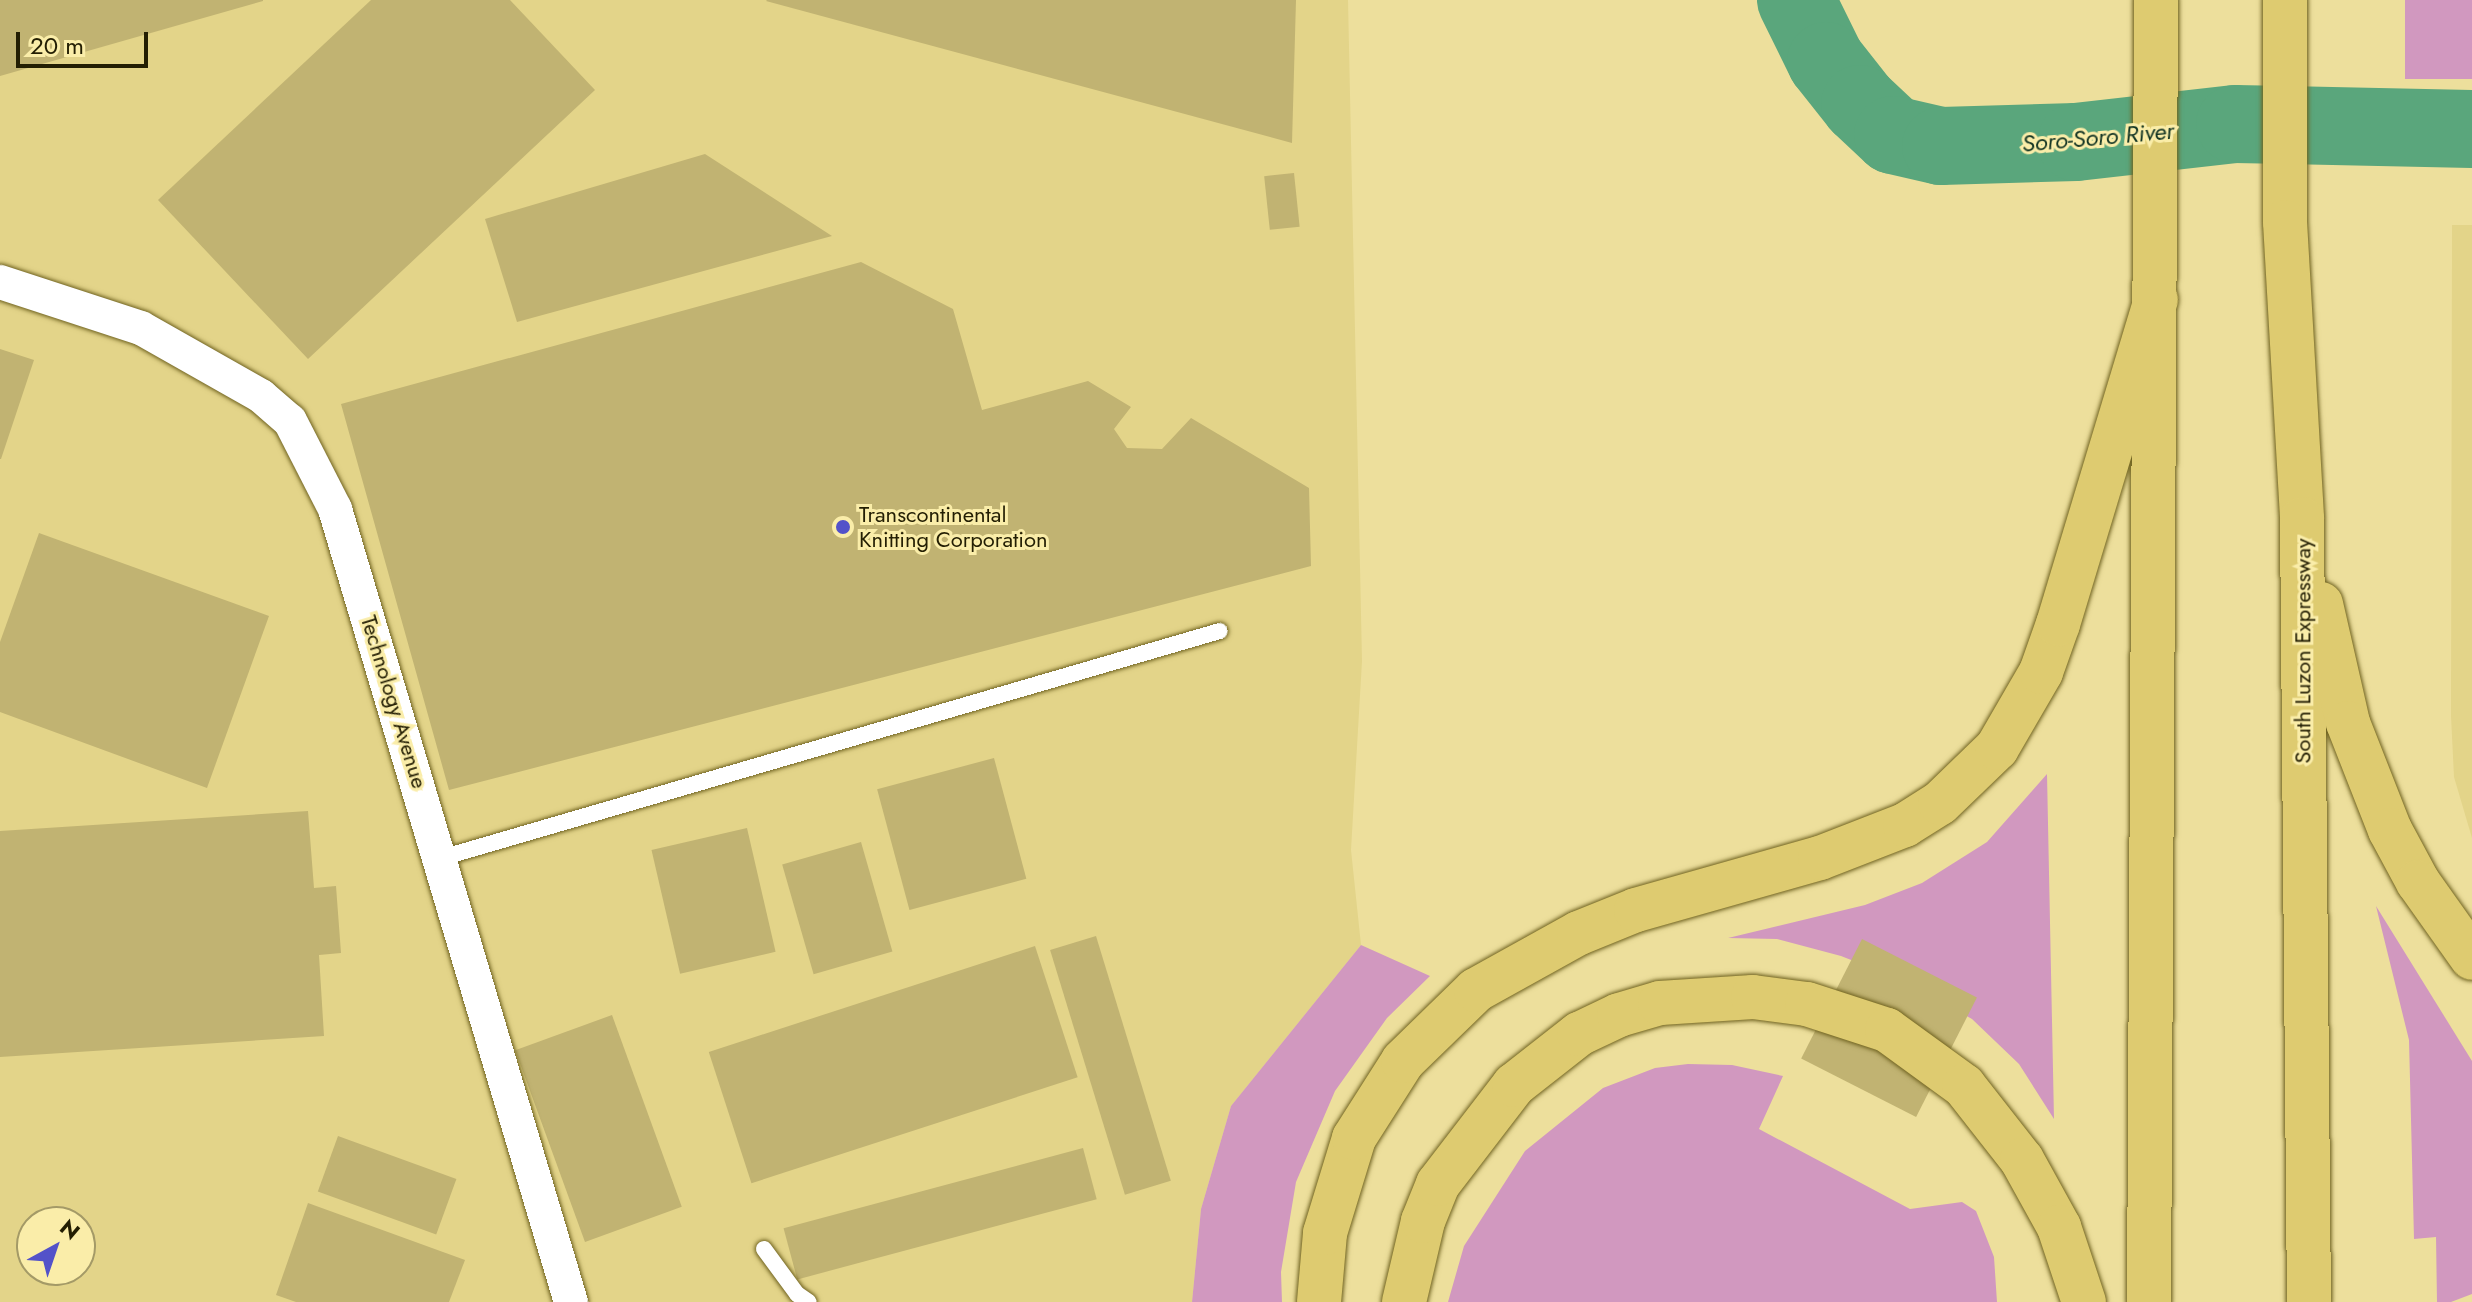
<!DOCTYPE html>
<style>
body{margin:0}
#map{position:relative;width:2472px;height:1302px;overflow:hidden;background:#eddf9c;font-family:Jost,sans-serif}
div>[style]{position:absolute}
.built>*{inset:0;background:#e3d489}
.green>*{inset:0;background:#d198bf;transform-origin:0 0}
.river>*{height:78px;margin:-39px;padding:0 39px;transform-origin:39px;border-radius:39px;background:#5aa67c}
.building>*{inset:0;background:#c1b372;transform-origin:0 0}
.roads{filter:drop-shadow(0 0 2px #706320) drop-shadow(0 0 2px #706320)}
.service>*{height:16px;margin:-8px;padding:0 8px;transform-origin:8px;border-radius:8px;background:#fff}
.minor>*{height:34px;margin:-17px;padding:0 17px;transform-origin:17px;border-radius:17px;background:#fff}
.motorway>*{height:44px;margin:-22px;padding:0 22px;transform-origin:22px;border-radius:22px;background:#decb70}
.dots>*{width:22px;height:22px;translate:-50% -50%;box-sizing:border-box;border:4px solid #faeda9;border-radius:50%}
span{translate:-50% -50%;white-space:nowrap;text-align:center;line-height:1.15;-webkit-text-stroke:6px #faeda9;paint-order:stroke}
.poi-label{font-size:22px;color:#231e03}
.left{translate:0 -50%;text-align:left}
.street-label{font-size:22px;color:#231e03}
.water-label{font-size:24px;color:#123423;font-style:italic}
.north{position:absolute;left:16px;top:1206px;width:80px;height:80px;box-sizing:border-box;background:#faeda9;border:2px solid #a49a67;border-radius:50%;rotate:40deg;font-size:22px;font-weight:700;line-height:32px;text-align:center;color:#231e03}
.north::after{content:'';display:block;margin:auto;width:28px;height:36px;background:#5352c9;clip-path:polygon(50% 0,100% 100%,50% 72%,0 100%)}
.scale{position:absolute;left:16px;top:32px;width:132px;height:36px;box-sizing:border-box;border:4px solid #231e03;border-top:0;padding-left:10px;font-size:24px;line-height:28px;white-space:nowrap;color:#231e03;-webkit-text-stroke:6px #faeda9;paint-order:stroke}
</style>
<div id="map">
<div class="built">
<i style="clip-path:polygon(evenodd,0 0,1348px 0,1362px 661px,1351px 850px,1361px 945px,1231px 1106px,1201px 1209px,1192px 1302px,0 1302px,0 0,32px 1222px,80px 1222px,80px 1270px,32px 1270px,32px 1222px)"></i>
<i style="clip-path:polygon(2452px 225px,2472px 225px,2472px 838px,2454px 777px,2451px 716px)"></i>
</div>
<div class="green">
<i style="left:2405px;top:0;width:67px;height:79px"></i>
<i style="clip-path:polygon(2047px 774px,2054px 1119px,2019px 1064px,1972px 1019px,1902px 980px,1841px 956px,1777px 939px,1728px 938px,1865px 905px,1922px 883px,1987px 842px)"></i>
<i style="clip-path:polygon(2376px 906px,2472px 1061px,2472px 1294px,2451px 1302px,2437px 1302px,2436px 1237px,2414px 1239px,2409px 1040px)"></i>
<i style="clip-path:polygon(1361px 945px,1430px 976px,1387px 1018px,1335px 1091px,1296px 1182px,1281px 1272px,1282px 1302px,1192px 1302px,1201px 1209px,1231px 1106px)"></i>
<i style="clip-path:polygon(1688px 1064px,1732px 1065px,1783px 1076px,1759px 1129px,1910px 1209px,1962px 1202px,1976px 1211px,1994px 1257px,1997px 1302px,1448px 1302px,1464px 1246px,1525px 1151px,1603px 1088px,1655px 1068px)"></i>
</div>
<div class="river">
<i style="left:1796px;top:0;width:68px;rotate:63.8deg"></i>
<i style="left:1826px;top:61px;width:55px;rotate:51.7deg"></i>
<i style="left:1860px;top:104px;width:45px;rotate:43.2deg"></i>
<i style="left:1893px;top:135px;width:49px;rotate:12.9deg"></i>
<i style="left:1941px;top:146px;width:135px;rotate:-1.7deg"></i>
<i style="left:2076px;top:142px;width:160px;rotate:-6.5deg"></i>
<i style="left:2235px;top:124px;width:237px;rotate:1.2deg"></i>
</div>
<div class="building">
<i style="clip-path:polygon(0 0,263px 0,263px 1px,0 76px)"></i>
<i style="clip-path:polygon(371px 0,510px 0,595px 90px,308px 359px,158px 200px)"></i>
<i style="clip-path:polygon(1296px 0,1292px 143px,766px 1px,767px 0)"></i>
<i style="clip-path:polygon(705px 154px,832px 236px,517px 322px,485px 219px)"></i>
<i style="left:1294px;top:173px;width:54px;height:30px;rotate:84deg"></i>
<i style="clip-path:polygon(861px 262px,953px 309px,982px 410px,1088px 381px,1131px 407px,1114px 429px,1127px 448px,1162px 449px,1191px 418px,1309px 488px,1311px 566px,449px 790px,341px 404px)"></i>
<i style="clip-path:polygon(0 349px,34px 360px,1px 459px,0 459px)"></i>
<i style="clip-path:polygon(39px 533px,269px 616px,207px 788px,0 712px,0 642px)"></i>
<i style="left:994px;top:758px;width:125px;height:121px;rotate:75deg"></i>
<i style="clip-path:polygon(308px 811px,314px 888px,336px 886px,341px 953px,319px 955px,324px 1036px,0 1057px,0 831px)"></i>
<i style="left:747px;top:828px;width:127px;height:98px;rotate:77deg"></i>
<i style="left:861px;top:842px;width:114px;height:82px;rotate:74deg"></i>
<i style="left:1096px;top:936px;width:256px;height:48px;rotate:73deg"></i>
<i style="left:1862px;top:939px;width:129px;height:134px;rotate:27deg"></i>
<i style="left:1035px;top:946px;width:138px;height:343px;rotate:72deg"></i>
<i style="left:612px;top:1015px;width:204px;height:103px;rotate:70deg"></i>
<i style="left:338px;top:1136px;width:126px;height:59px;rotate:20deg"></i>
<i style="left:1083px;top:1148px;width:53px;height:310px;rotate:75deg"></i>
<i style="clip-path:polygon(308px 1203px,465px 1260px,449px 1302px,296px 1302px,276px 1295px)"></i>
</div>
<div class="roads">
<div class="service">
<i style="left:441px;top:858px;width:811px;rotate:-16.25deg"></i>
<i style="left:764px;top:1249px;width:56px;rotate:53.7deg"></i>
<i style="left:797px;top:1294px;width:14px;rotate:34deg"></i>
</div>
<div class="minor">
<i style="left:0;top:282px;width:148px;rotate:18.1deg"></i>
<i style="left:141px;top:328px;width:138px;rotate:29.5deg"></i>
<i style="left:261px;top:396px;width:38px;rotate:41deg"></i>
<i style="left:290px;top:421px;width:99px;rotate:62.9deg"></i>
<i style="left:335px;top:509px;width:827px;rotate:73.43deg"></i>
</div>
<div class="motorway">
<i style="left:2285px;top:0;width:222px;rotate:90deg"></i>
<i style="left:2285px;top:222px;width:297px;rotate:86.7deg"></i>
<i style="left:2302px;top:519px;width:783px;rotate:89.49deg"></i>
<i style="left:2321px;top:604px;width:122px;rotate:77.2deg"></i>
<i style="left:2348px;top:723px;width:115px;rotate:68.6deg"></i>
<i style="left:2390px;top:830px;width:59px;rotate:61.7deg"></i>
<i style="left:2418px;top:882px;width:93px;rotate:54.6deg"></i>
<i style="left:1319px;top:1302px;width:69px;rotate:-85deg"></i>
<i style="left:1325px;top:1233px;width:99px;rotate:-73deg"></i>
<i style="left:1354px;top:1138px;width:91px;rotate:-57.5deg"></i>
<i style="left:1403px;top:1061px;width:102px;rotate:-44.2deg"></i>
<i style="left:1476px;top:990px;width:118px;rotate:-29deg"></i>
<i style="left:1579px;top:933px;width:61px;rotate:-22deg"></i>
<i style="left:1636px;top:910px;width:191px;rotate:-15.8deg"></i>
<i style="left:1820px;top:858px;width:91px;rotate:-21.2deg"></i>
<i style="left:1905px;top:825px;width:41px;rotate:-32.2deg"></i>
<i style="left:1940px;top:803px;width:79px;rotate:-44deg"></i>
<i style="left:1997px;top:748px;width:88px;rotate:-59.9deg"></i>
<i style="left:2041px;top:672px;width:51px;rotate:-70.5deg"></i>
<i style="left:2058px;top:624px;width:339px;rotate:-73.2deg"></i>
<i style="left:1404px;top:1302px;width:83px;rotate:-76.8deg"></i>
<i style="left:1423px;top:1221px;width:40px;rotate:-68deg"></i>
<i style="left:1438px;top:1184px;width:125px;rotate:-52.5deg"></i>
<i style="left:1514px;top:1085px;width:83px;rotate:-38.1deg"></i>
<i style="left:1579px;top:1034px;width:44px;rotate:-25.4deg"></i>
<i style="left:1619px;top:1015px;width:43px;rotate:-16.3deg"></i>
<i style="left:1660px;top:1003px;width:93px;rotate:-3.7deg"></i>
<i style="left:1753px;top:997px;width:54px;rotate:7.4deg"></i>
<i style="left:1807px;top:1004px;width:84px;rotate:18deg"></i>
<i style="left:1887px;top:1030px;width:95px;rotate:36deg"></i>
<i style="left:1964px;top:1086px;width:94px;rotate:51.9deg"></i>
<i style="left:2022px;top:1160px;width:77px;rotate:61.1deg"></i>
<i style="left:2059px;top:1227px;width:79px;rotate:71.6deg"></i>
<i style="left:2149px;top:1302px;width:1302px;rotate:-89.69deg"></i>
</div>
</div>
<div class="dots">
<i style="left:843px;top:527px;background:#5352c9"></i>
</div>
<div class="poi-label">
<span class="left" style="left:859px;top:527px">Transcontinental<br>Knitting Corporation</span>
</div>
<div class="street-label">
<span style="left:2303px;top:651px;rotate:-90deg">South Luzon Expressway</span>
<span style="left:394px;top:702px;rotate:73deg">Technology Avenue</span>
</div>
<div class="water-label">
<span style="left:2098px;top:137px;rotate:-5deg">Soro-Soro River</span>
</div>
<div class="north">N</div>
<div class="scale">20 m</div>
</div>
